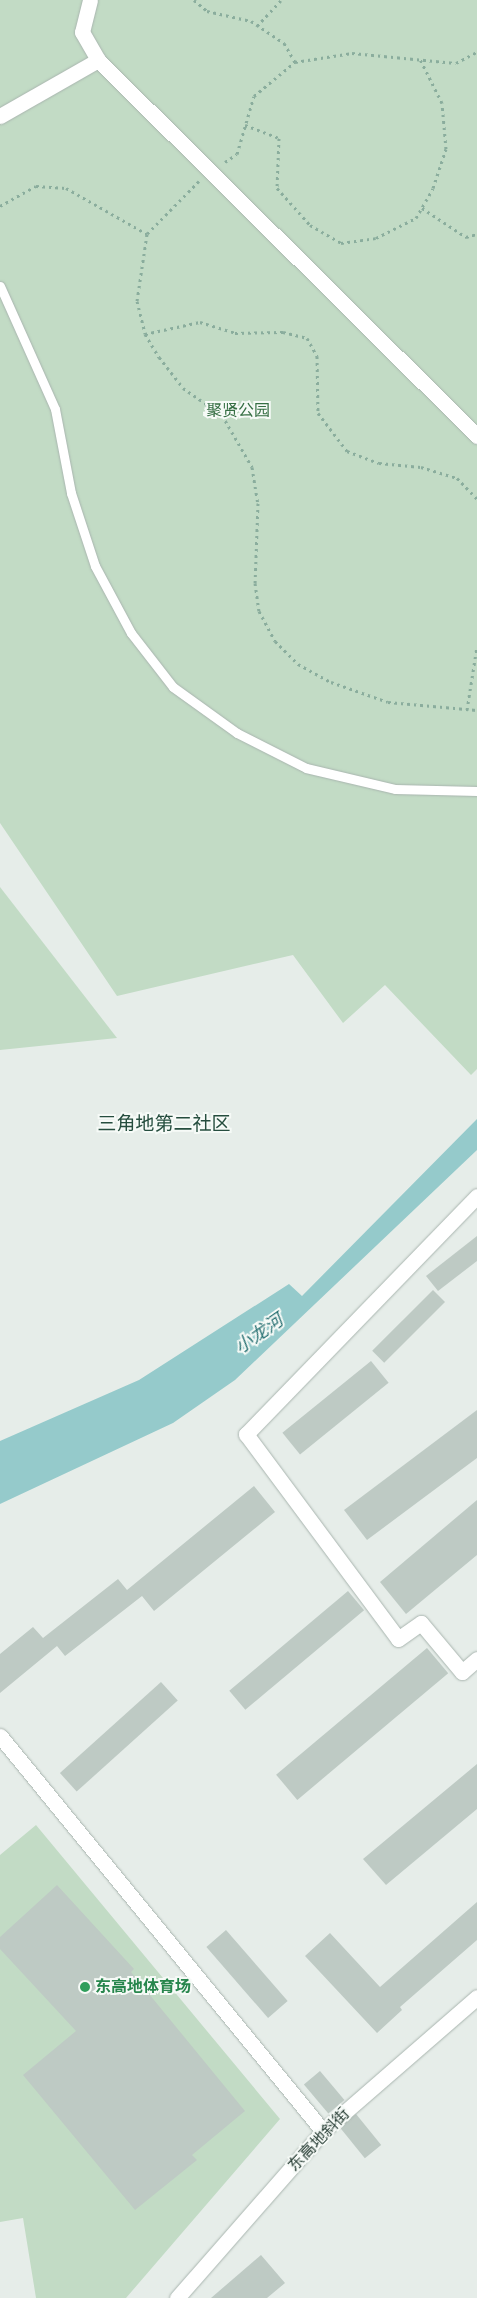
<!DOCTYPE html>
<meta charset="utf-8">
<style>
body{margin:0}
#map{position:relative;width:477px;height:2298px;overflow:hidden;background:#e6ede9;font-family:Montserrat,"Noto Sans SC",sans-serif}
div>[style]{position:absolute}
.green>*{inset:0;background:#c2dbc5}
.water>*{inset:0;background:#95cacb}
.building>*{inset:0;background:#becac4;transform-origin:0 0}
.path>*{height:3px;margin-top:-1.5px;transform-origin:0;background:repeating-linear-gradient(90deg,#8aad9d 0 2.5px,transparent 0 6.5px)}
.roads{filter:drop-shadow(0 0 1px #a9b5af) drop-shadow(0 0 1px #a9b5af)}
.service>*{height:9px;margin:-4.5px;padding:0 4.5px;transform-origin:4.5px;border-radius:4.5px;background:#fff}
.minor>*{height:15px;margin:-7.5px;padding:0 7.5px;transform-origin:7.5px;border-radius:7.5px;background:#fff}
.tertiary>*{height:15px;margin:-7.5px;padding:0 7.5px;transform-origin:7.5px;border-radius:7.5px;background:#fff}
.dots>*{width:14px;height:14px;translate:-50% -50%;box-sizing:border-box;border:2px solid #f6faf7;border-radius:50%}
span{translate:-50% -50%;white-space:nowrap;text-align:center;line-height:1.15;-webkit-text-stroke:4px #f6faf7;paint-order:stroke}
.park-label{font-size:16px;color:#366f44}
.leisure-label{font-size:16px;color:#27864d;font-weight:700}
.left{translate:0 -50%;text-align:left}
.street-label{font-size:16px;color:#273d34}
.water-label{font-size:18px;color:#277072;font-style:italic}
.quarter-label{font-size:19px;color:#254d3e}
</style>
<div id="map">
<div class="green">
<i style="clip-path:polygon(0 0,477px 0,477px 1069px,471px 1075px,385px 985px,343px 1023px,293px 955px,117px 996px,0 823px)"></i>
<i style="clip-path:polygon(0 887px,117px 1038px,0 1050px)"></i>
<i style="clip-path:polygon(36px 1825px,280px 2119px,126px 2298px,36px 2298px,23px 2218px,0 2222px,0 1855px)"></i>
</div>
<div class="water">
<i style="clip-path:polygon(477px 1119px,477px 1150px,235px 1380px,173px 1423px,0 1504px,0 1441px,139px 1380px,289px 1284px,302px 1296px)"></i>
</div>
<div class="building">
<i style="clip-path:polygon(477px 1236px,477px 1261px,438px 1291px,426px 1276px)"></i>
<i style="left:433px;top:1290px;width:17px;height:86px;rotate:45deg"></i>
<i style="left:371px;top:1361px;width:28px;height:114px;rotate:51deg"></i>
<i style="clip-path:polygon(477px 1410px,477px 1458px,367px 1540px,344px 1510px)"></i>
<i style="clip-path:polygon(254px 1486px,275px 1512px,154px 1611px,142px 1596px,65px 1656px,57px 1646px,0 1693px,0 1654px,33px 1627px,43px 1638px,118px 1579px,127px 1590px)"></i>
<i style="clip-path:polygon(477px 1500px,477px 1555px,406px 1614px,380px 1582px)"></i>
<i style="left:348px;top:1591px;width:25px;height:155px;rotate:50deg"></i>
<i style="left:427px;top:1648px;width:33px;height:197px;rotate:50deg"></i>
<i style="left:161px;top:1682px;width:25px;height:136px;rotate:48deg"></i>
<i style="clip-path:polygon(477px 1764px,477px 1809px,386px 1885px,363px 1859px)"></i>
<i style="clip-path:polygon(57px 1885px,134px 1969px,131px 1972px,245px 2111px,192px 2155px,197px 2160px,135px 2210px,23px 2075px,76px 2031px,0 1949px,0 1937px)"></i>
<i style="clip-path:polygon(477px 1902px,477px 1940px,400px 2007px,402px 2010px,377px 2033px,305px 1956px,330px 1933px,380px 1987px)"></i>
<i style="left:226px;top:1930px;width:94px;height:26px;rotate:49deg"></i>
<i style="left:320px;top:2071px;width:38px;height:21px;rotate:50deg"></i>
<i style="left:356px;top:2114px;width:40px;height:21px;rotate:51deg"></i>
<i style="clip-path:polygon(261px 2255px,285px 2283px,267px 2298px,211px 2298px)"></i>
</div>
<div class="path">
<i style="left:194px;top:0;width:17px;rotate:40deg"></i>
<i style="left:207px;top:11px;width:45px;rotate:12.8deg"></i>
<i style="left:251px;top:21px;width:40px;rotate:34deg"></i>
<i style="left:284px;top:43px;width:22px;rotate:60deg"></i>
<i style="left:257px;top:26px;width:35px;rotate:-47deg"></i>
<i style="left:245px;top:125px;width:36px;rotate:21deg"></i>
<i style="left:279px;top:138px;width:50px;rotate:92.3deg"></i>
<i style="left:277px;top:188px;width:50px;rotate:48.3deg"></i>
<i style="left:310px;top:225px;width:36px;rotate:30deg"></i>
<i style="left:341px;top:243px;width:35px;rotate:-8deg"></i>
<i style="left:376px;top:238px;width:45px;rotate:-26.6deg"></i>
<i style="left:416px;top:218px;width:34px;rotate:-60deg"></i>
<i style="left:433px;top:188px;width:41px;rotate:-71.6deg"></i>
<i style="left:446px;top:149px;width:46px;rotate:-95deg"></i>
<i style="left:442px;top:103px;width:49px;rotate:-116.6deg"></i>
<i style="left:225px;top:162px;width:14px;rotate:-34deg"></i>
<i style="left:237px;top:154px;width:60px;rotate:-73.7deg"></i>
<i style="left:254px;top:96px;width:53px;rotate:-39.7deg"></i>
<i style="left:295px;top:62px;width:58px;rotate:-9deg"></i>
<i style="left:352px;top:53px;width:104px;rotate:5.5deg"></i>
<i style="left:456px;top:63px;width:24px;rotate:-28deg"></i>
<i style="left:199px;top:181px;width:74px;rotate:134.5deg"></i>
<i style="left:147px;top:234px;width:68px;rotate:98.5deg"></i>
<i style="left:137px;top:301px;width:34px;rotate:76deg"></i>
<i style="left:145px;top:334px;width:27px;rotate:59deg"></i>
<i style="left:159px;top:357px;width:39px;rotate:52deg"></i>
<i style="left:183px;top:388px;width:47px;rotate:34.7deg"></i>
<i style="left:222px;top:415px;width:60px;rotate:60deg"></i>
<i style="left:252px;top:467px;width:36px;rotate:81deg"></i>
<i style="left:258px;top:503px;width:80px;rotate:92.1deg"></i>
<i style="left:255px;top:583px;width:28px;rotate:82deg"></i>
<i style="left:259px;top:611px;width:34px;rotate:62deg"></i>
<i style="left:275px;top:641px;width:33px;rotate:45deg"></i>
<i style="left:298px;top:664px;width:38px;rotate:29deg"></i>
<i style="left:331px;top:682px;width:60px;rotate:19.3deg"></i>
<i style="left:388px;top:702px;width:89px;rotate:5.1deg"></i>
<i style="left:0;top:206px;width:41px;rotate:-29.1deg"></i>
<i style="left:36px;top:186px;width:30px;rotate:4deg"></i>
<i style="left:66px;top:188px;width:93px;rotate:29.6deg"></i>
<i style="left:422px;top:208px;width:53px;rotate:33.4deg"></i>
<i style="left:466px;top:237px;width:11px;rotate:-15deg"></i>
<i style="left:145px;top:334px;width:56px;rotate:-12.3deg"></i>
<i style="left:200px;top:322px;width:37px;rotate:17deg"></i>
<i style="left:235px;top:333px;width:48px;rotate:-1.2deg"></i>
<i style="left:283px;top:332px;width:25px;rotate:14deg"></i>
<i style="left:307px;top:338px;width:21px;rotate:61deg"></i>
<i style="left:317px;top:356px;width:57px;rotate:89deg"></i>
<i style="left:318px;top:413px;width:48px;rotate:52.7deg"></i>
<i style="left:347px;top:451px;width:34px;rotate:21deg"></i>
<i style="left:379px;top:463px;width:42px;rotate:5.4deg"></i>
<i style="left:421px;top:467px;width:38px;rotate:17deg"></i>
<i style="left:457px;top:478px;width:29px;rotate:46deg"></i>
<i style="left:467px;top:710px;width:65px;rotate:-81.1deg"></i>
</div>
<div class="roads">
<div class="service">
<i style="left:0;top:286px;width:135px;rotate:65.9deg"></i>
<i style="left:55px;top:409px;width:86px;rotate:79.2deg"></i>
<i style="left:71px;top:493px;width:77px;rotate:71.8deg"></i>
<i style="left:95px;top:566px;width:76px;rotate:61.8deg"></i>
<i style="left:131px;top:633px;width:68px;rotate:52.1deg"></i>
<i style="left:173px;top:687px;width:79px;rotate:35.7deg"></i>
<i style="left:237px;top:733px;width:77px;rotate:26.9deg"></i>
<i style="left:306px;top:768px;width:91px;rotate:13.3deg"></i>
<i style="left:395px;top:789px;width:82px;rotate:1.4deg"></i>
</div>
<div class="minor">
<i style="left:90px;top:0;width:33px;rotate:104deg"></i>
<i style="left:82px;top:32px;width:32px;rotate:60deg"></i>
<i style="left:98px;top:60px;width:534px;rotate:44.77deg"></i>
<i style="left:477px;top:1196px;width:332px;rotate:134.1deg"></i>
<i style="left:246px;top:1434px;width:255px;rotate:53.4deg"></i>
<i style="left:398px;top:1639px;width:28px;rotate:-35deg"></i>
<i style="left:421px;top:1623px;width:64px;rotate:50.1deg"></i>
<i style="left:462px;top:1672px;width:20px;rotate:-41deg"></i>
<i style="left:0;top:1736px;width:510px;rotate:50.73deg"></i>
<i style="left:177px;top:2298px;width:222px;rotate:-48.8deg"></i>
<i style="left:323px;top:2131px;width:204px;rotate:-41deg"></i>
</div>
<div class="tertiary">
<i style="left:0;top:116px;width:113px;rotate:-29.7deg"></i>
</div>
</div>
<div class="dots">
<i style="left:85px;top:1987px;background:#2e9e5b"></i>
</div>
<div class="park-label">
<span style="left:238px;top:411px">聚贤公园</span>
</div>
<div class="leisure-label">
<span class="left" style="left:95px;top:1987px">东高地体育场</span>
</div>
<div class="street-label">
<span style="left:319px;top:2140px;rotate:-46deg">东高地斜街</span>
</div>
<div class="water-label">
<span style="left:259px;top:1334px;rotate:-35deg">小龙河</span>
</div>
<div class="quarter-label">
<span style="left:164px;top:1124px">三角地第二社区</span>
</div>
</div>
